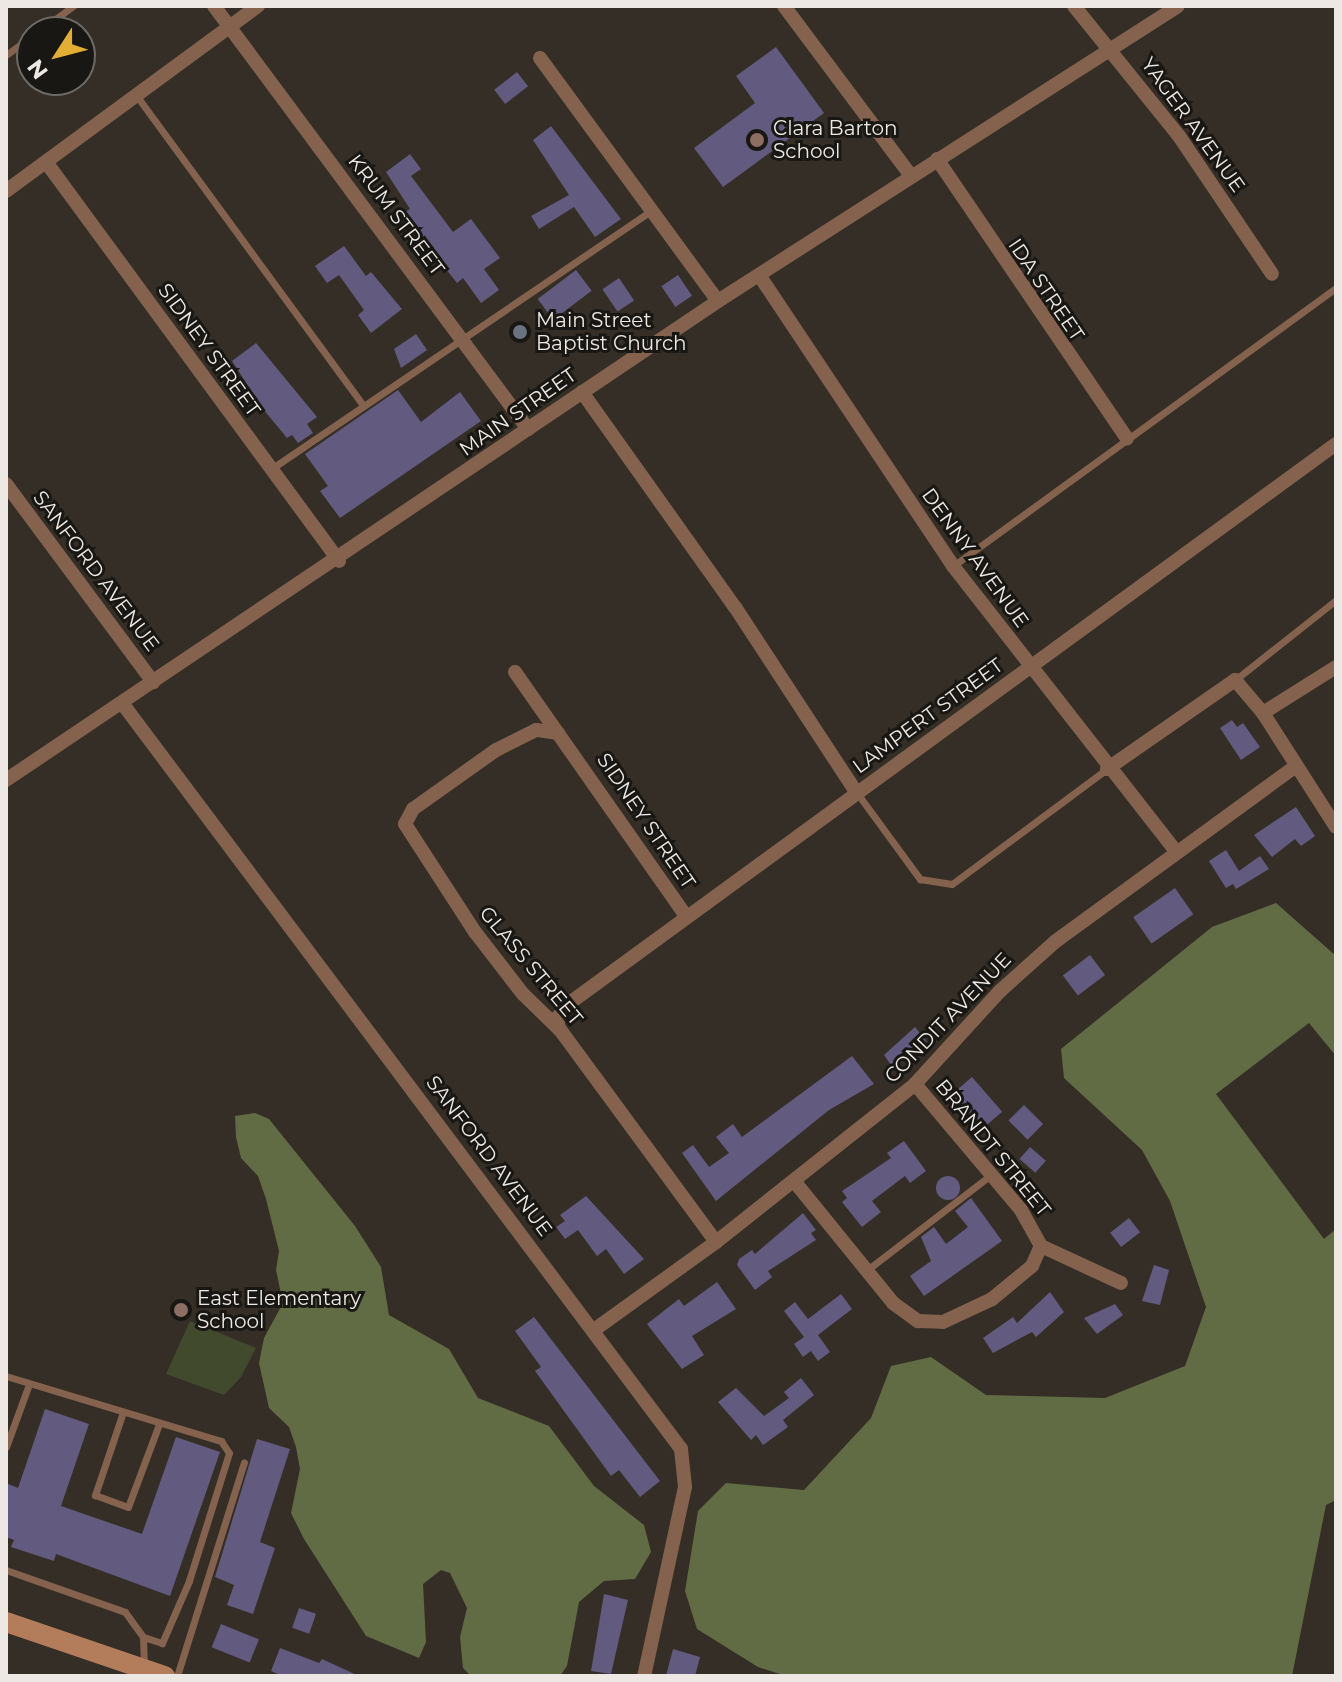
<!DOCTYPE html>
<style>
body{margin:0}
#map{position:relative;width:1342px;height:1682px;overflow:hidden;background:#342e26;font-family:Montserrat,sans-serif}
div>[style]{position:absolute}
.green>*{inset:0;background:#424a2d}
.forest>*{inset:0;background:#626c44}
.building>*{inset:0;background:#635a80;transform-origin:0 0}
.round{border-radius:50%}
.service>*{height:7px;margin:-3.5px;padding:0 3.5px;transform-origin:3.5px;border-radius:3.5px;background:#84624d}
.minor>*{height:14px;margin:-7px;padding:0 7px;transform-origin:7px;border-radius:7px;background:#84624d}
.secondary>*{height:20px;margin:-10px;padding:0 10px;transform-origin:10px;border-radius:10px;background:#b37d5c}
.dots>*{width:22px;height:22px;translate:-50% -50%;box-sizing:border-box;border:4px solid #191713;border-radius:50%}
span{translate:-50% -50%;white-space:nowrap;text-align:center;line-height:1.15;-webkit-text-stroke:6px #191713;paint-order:stroke}
.street-label{font-size:20px;color:#ede8e3}
.poi-label{font-size:20px;color:#ede8e3}
.left{translate:0 -50%;text-align:left}
.frame{position:absolute;inset:0;border:8px solid #ede8e3;pointer-events:none}
.north{position:absolute;left:16px;top:16px;width:80px;height:80px;box-sizing:border-box;background:#191713;border:2px solid #6e6b66;border-radius:50%;rotate:234deg;font-size:22px;font-weight:700;line-height:32px;text-align:center;color:#ede8e3}
.north::after{content:'';display:block;margin:auto;width:28px;height:36px;background:#e2ae34;clip-path:polygon(50% 0,100% 100%,50% 72%,0 100%)}
</style>
<div id="map">
<div class="green">
<i style="clip-path:polygon(190px 1321px,256px 1348px,241px 1377px,224px 1395px,166px 1374px)"></i>
</div>
<div class="forest">
<i style="clip-path:polygon(1276px 903px,1336px 956px,1336px 1056px,1309px 1023px,1216px 1094px,1324px 1239px,1336px 1229px,1336px 1500px,1326px 1505px,1292px 1676px,786px 1676px,758px 1667px,697px 1629px,685px 1591px,698px 1511px,726px 1483px,804px 1490px,871px 1418px,891px 1366px,931px 1357px,986px 1395px,1105px 1398px,1185px 1366px,1206px 1307px,1170px 1201px,1142px 1150px,1064px 1078px,1061px 1049px,1212px 927px)"></i>
<i style="clip-path:polygon(255px 1113px,269px 1119px,355px 1226px,381px 1267px,389px 1315px,449px 1349px,478px 1398px,549px 1426px,594px 1486px,644px 1525px,651px 1552px,635px 1579px,604px 1581px,579px 1602px,567px 1666px,560px 1676px,471px 1676px,463px 1668px,460px 1637px,467px 1608px,450px 1573px,441px 1570px,423px 1584px,426px 1642px,419px 1658px,366px 1636px,304px 1539px,291px 1513px,300px 1469px,296px 1447px,289px 1427px,269px 1408px,259px 1363px,264px 1338px,283px 1303px,276px 1270px,279px 1251px,266px 1199px,258px 1176px,241px 1158px,236px 1137px,235px 1116px)"></i>
</div>
<div class="building">
<i style="clip-path:polygon(776px 47px,824px 113px,723px 187px,694px 148px,755px 103px,736px 76px)"></i>
<i style="left:517px;top:72px;width:18px;height:29px;rotate:52deg"></i>
<i style="clip-path:polygon(551px 126px,621px 219px,595px 237px,574px 207px,539px 229px,531px 216px,569px 195px,533px 140px)"></i>
<i style="clip-path:polygon(410px 154px,421px 169px,411px 176px,453px 232px,471px 219px,500px 258px,484px 269px,499px 290px,481px 303px,463px 278px,457px 283px,445px 268px,405px 212px,410px 209px,386px 172px)"></i>
<i style="clip-path:polygon(344px 246px,366px 276px,371px 272px,402px 309px,371px 333px,358px 315px,364px 310px,339px 275px,327px 283px,315px 266px)"></i>
<i style="left:576px;top:270px;width:26px;height:48px;rotate:53deg"></i>
<i style="left:678px;top:275px;width:25px;height:20px;rotate:56deg"></i>
<i style="left:619px;top:278px;width:27px;height:20px;rotate:56deg"></i>
<i style="clip-path:polygon(416px 334px,427px 350px,401px 368px,394px 349px)"></i>
<i style="clip-path:polygon(256px 343px,317px 417px,307px 424px,313px 433px,298px 443px,292px 435px,287px 438px,263px 409px,232px 361px)"></i>
<i style="clip-path:polygon(398px 390px,421px 422px,460px 392px,481px 421px,340px 518px,320px 491px,328px 486px,305px 454px)"></i>
<i style="clip-path:polygon(1232px 720px,1237px 727px,1243px 723px,1260px 747px,1241px 760px,1220px 728px)"></i>
<i style="clip-path:polygon(1296px 807px,1315px 836px,1301px 846px,1295px 839px,1272px 857px,1254px 835px)"></i>
<i style="clip-path:polygon(1226px 850px,1239px 871px,1260px 856px,1269px 869px,1236px 889px,1233px 884px,1226px 888px,1209px 861px)"></i>
<i style="left:1175px;top:888px;width:32px;height:51px;rotate:55deg"></i>
<i style="left:1090px;top:955px;width:25px;height:34px;rotate:53deg"></i>
<i style="clip-path:polygon(915px 1027px,927px 1042px,893px 1068px,884px 1055px)"></i>
<i style="clip-path:polygon(852px 1056px,874px 1084px,829px 1110px,716px 1201px,682px 1153px,693px 1145px,709px 1167px,729px 1153px,716px 1137px,733px 1124px,742px 1137px)"></i>
<i style="left:972px;top:1077px;width:46px;height:28px;rotate:49deg"></i>
<i style="left:1024px;top:1105px;width:27px;height:22px;rotate:45deg"></i>
<i style="clip-path:polygon(904px 1141px,926px 1171px,910px 1183px,905px 1176px,872px 1201px,881px 1212px,862px 1227px,842px 1202px,847px 1198px,842px 1191px,891px 1158px,887px 1153px)"></i>
<i style="left:1030px;top:1147px;width:21px;height:16px;rotate:41deg"></i>
<i class="round" style="left:936px;top:1176px;width:24px;height:24px"></i>
<i style="clip-path:polygon(586px 1196px,644px 1259px,624px 1274px,606px 1249px,597px 1256px,578px 1230px,565px 1239px,556px 1227px,565px 1221px,560px 1215px)"></i>
<i style="clip-path:polygon(971px 1198px,1002px 1241px,924px 1296px,910px 1276px,931px 1261px,921px 1237px,934px 1227px,946px 1244px,968px 1227px,955px 1211px)"></i>
<i style="clip-path:polygon(803px 1213px,816px 1230px,811px 1233px,816px 1240px,768px 1271px,772px 1277px,755px 1290px,737px 1265px,739px 1259px,752px 1250px,755px 1254px)"></i>
<i style="left:1129px;top:1218px;width:18px;height:24px;rotate:52deg"></i>
<i style="clip-path:polygon(1154px 1265px,1169px 1270px,1160px 1305px,1142px 1301px)"></i>
<i style="clip-path:polygon(717px 1282px,736px 1309px,692px 1336px,704px 1355px,682px 1369px,647px 1324px,679px 1299px,684px 1306px)"></i>
<i style="clip-path:polygon(1050px 1292px,1064px 1312px,1036px 1337px,1032px 1332px,993px 1353px,983px 1338px,1013px 1317px,1017px 1323px)"></i>
<i style="clip-path:polygon(841px 1294px,852px 1309px,818px 1335px,830px 1352px,818px 1361px,811px 1351px,803px 1357px,794px 1344px,804px 1337px,784px 1311px,795px 1302px,808px 1319px)"></i>
<i style="clip-path:polygon(1115px 1304px,1123px 1315px,1097px 1334px,1084px 1318px)"></i>
<i style="clip-path:polygon(534px 1317px,660px 1481px,640px 1497px,619px 1470px,611px 1476px,535px 1371px,541px 1367px,515px 1331px)"></i>
<i style="clip-path:polygon(801px 1378px,814px 1395px,783px 1420px,788px 1427px,763px 1445px,756px 1435px,751px 1440px,718px 1402px,736px 1388px,764px 1416px,789px 1398px,784px 1392px)"></i>
<i style="clip-path:polygon(45px 1409px,89px 1424px,61px 1506px,142px 1534px,176px 1437px,220px 1452px,170px 1596px,56px 1554px,54px 1561px,11px 1547px,14px 1540px,6px 1537px,6px 1483px,18px 1488px)"></i>
<i style="clip-path:polygon(257px 1439px,290px 1449px,260px 1542px,275px 1548px,253px 1614px,227px 1605px,234px 1585px,215px 1577px)"></i>
<i style="clip-path:polygon(604px 1594px,628px 1600px,611px 1674px,591px 1671px)"></i>
<i style="left:299px;top:1608px;width:18px;height:21px;rotate:19deg"></i>
<i style="left:221px;top:1624px;width:41px;height:25px;rotate:22deg"></i>
<i style="clip-path:polygon(280px 1648px,319px 1663px,322px 1659px,359px 1676px,282px 1676px,271px 1671px)"></i>
<i style="clip-path:polygon(673px 1649px,700px 1657px,695px 1676px,666px 1676px)"></i>
</div>
<div class="service">
<i style="left:38px;top:32px;width:44px;rotate:-36.6deg"></i>
<i style="left:6px;top:55px;width:32px;rotate:-36deg"></i>
<i style="left:136px;top:95px;width:384px;rotate:53.8deg"></i>
<i style="left:271px;top:469px;width:461px;rotate:-34.2deg"></i>
<i style="left:953px;top:566px;width:473px;rotate:-36deg"></i>
<i style="left:1235px;top:680px;width:129px;rotate:-38.4deg"></i>
<i style="left:857px;top:793px;width:107px;rotate:53.8deg"></i>
<i style="left:920px;top:879px;width:32px;rotate:9deg"></i>
<i style="left:952px;top:884px;width:193px;rotate:-36.6deg"></i>
<i style="left:867px;top:1270px;width:156px;rotate:-37.5deg"></i>
<i style="left:6px;top:1376px;width:225px;rotate:16.8deg"></i>
<i style="left:221px;top:1441px;width:14px;rotate:56deg"></i>
<i style="left:229px;top:1453px;width:134px;rotate:107.4deg"></i>
<i style="left:189px;top:1581px;width:68px;rotate:113.5deg"></i>
<i style="left:162px;top:1643px;width:20px;rotate:-162deg"></i>
<i style="left:123px;top:1412px;width:88px;rotate:108.6deg"></i>
<i style="left:95px;top:1495px;width:35px;rotate:20deg"></i>
<i style="left:128px;top:1507px;width:89px;rotate:-69.5deg"></i>
<i style="left:6px;top:1447px;width:67px;rotate:-69.9deg"></i>
<i style="left:6px;top:1570px;width:126px;rotate:19.4deg"></i>
<i style="left:125px;top:1612px;width:31px;rotate:54deg"></i>
<i style="left:143px;top:1637px;width:30px;rotate:88deg"></i>
<i style="left:177px;top:1676px;width:224px;rotate:-72.6deg"></i>
</div>
<div class="minor">
<i style="left:214px;top:6px;width:527px;rotate:53.41deg"></i>
<i style="left:784px;top:6px;width:212px;rotate:53.2deg"></i>
<i style="left:1074px;top:6px;width:167px;rotate:51.1deg"></i>
<i style="left:1179px;top:136px;width:166px;rotate:56deg"></i>
<i style="left:540px;top:58px;width:301px;rotate:53.8deg"></i>
<i style="left:937px;top:159px;width:338px;rotate:55.8deg"></i>
<i style="left:46px;top:162px;width:495px;rotate:53.7deg"></i>
<i style="left:6px;top:191px;width:313px;rotate:-36.3deg"></i>
<i style="left:759px;top:275px;width:350px;rotate:56.3deg"></i>
<i style="left:953px;top:566px;width:362px;rotate:52deg"></i>
<i style="left:582px;top:392px;width:264px;rotate:54.6deg"></i>
<i style="left:735px;top:607px;width:221px;rotate:56.8deg"></i>
<i style="left:6px;top:484px;width:247px;rotate:53.4deg"></i>
<i style="left:515px;top:672px;width:298px;rotate:55deg"></i>
<i style="left:122px;top:703px;width:932px;rotate:53.15deg"></i>
<i style="left:681px;top:1449px;width:38px;rotate:84deg"></i>
<i style="left:685px;top:1487px;width:193px;rotate:102.2deg"></i>
<i style="left:1263px;top:713px;width:86px;rotate:-32.2deg"></i>
<i style="left:558px;top:733px;width:22px;rotate:-172deg"></i>
<i style="left:536px;top:730px;width:45px;rotate:153.4deg"></i>
<i style="left:496px;top:750px;width:102px;rotate:144.6deg"></i>
<i style="left:413px;top:809px;width:17px;rotate:118deg"></i>
<i style="left:405px;top:824px;width:129px;rotate:57.1deg"></i>
<i style="left:475px;top:932px;width:78px;rotate:52.3deg"></i>
<i style="left:523px;top:994px;width:53px;rotate:44.2deg"></i>
<i style="left:561px;top:1031px;width:262px;rotate:53.7deg"></i>
<i style="left:1107px;top:769px;width:156px;rotate:-34.8deg"></i>
<i style="left:1235px;top:680px;width:43px;rotate:49.7deg"></i>
<i style="left:1263px;top:713px;width:135px;rotate:57.4deg"></i>
<i style="left:6px;top:780px;width:858px;rotate:-33.93deg"></i>
<i style="left:718px;top:301px;width:546px;rotate:-32.67deg"></i>
<i style="left:559px;top:1029px;width:11px;rotate:-100deg"></i>
<i style="left:557px;top:1018px;width:21px;rotate:-49deg"></i>
<i style="left:571px;top:1002px;width:947px;rotate:-36.11deg"></i>
<i style="left:915px;top:1084px;width:165px;rotate:49.9deg"></i>
<i style="left:1021px;top:1210px;width:41px;rotate:60.9deg"></i>
<i style="left:1041px;top:1246px;width:88px;rotate:24.8deg"></i>
<i style="left:794px;top:1181px;width:157px;rotate:50.9deg"></i>
<i style="left:893px;top:1303px;width:31px;rotate:36deg"></i>
<i style="left:918px;top:1321px;width:25px;rotate:2deg"></i>
<i style="left:943px;top:1322px;width:54px;rotate:-25.1deg"></i>
<i style="left:992px;top:1299px;width:52px;rotate:-39.5deg"></i>
<i style="left:1032px;top:1266px;width:22px;rotate:-66deg"></i>
<i style="left:594px;top:1330px;width:150px;rotate:-35.8deg"></i>
<i style="left:716px;top:1242px;width:254px;rotate:-38.4deg"></i>
<i style="left:915px;top:1084px;width:126px;rotate:-47.6deg"></i>
<i style="left:1000px;top:991px;width:75px;rotate:-41.8deg"></i>
<i style="left:1056px;top:941px;width:296px;rotate:-36.1deg"></i>
</div>
<div class="secondary">
<i style="left:6px;top:1622px;width:168px;rotate:18.8deg"></i>
</div>
<div class="dots">
<i style="left:757px;top:140px;background:#8d6e63"></i>
<i style="left:520px;top:332px;background:#6b7280"></i>
<i style="left:181px;top:1310px;background:#8d6e63"></i>
</div>
<div class="street-label">
<span style="left:1193px;top:125px;rotate:54deg">YAGER AVENUE</span>
<span style="left:396px;top:215px;rotate:53deg">KRUM STREET</span>
<span style="left:1046px;top:290px;rotate:56deg">IDA STREET</span>
<span style="left:209px;top:350px;rotate:54deg">SIDNEY STREET</span>
<span style="left:518px;top:412px;rotate:-35deg">MAIN STREET</span>
<span style="left:975px;top:558px;rotate:54deg">DENNY AVENUE</span>
<span style="left:96px;top:571px;rotate:53deg">SANFORD AVENUE</span>
<span style="left:928px;top:716px;rotate:-36deg">LAMPERT STREET</span>
<span style="left:646px;top:821px;rotate:56deg">SIDNEY STREET</span>
<span style="left:531px;top:966px;rotate:50deg">GLASS STREET</span>
<span style="left:948px;top:1018px;rotate:-46deg">CONDIT AVENUE</span>
<span style="left:993px;top:1148px;rotate:51deg">BRANDT STREET</span>
<span style="left:489px;top:1156px;rotate:53deg">SANFORD AVENUE</span>
</div>
<div class="poi-label">
<span class="left" style="left:773px;top:140px">Clara Barton<br>School</span>
<span class="left" style="left:536px;top:332px">Main Street<br>Baptist Church</span>
<span class="left" style="left:197px;top:1310px">East Elementary<br>School</span>
</div>
<div class="frame"></div>
<div class="north">N</div>
</div>
